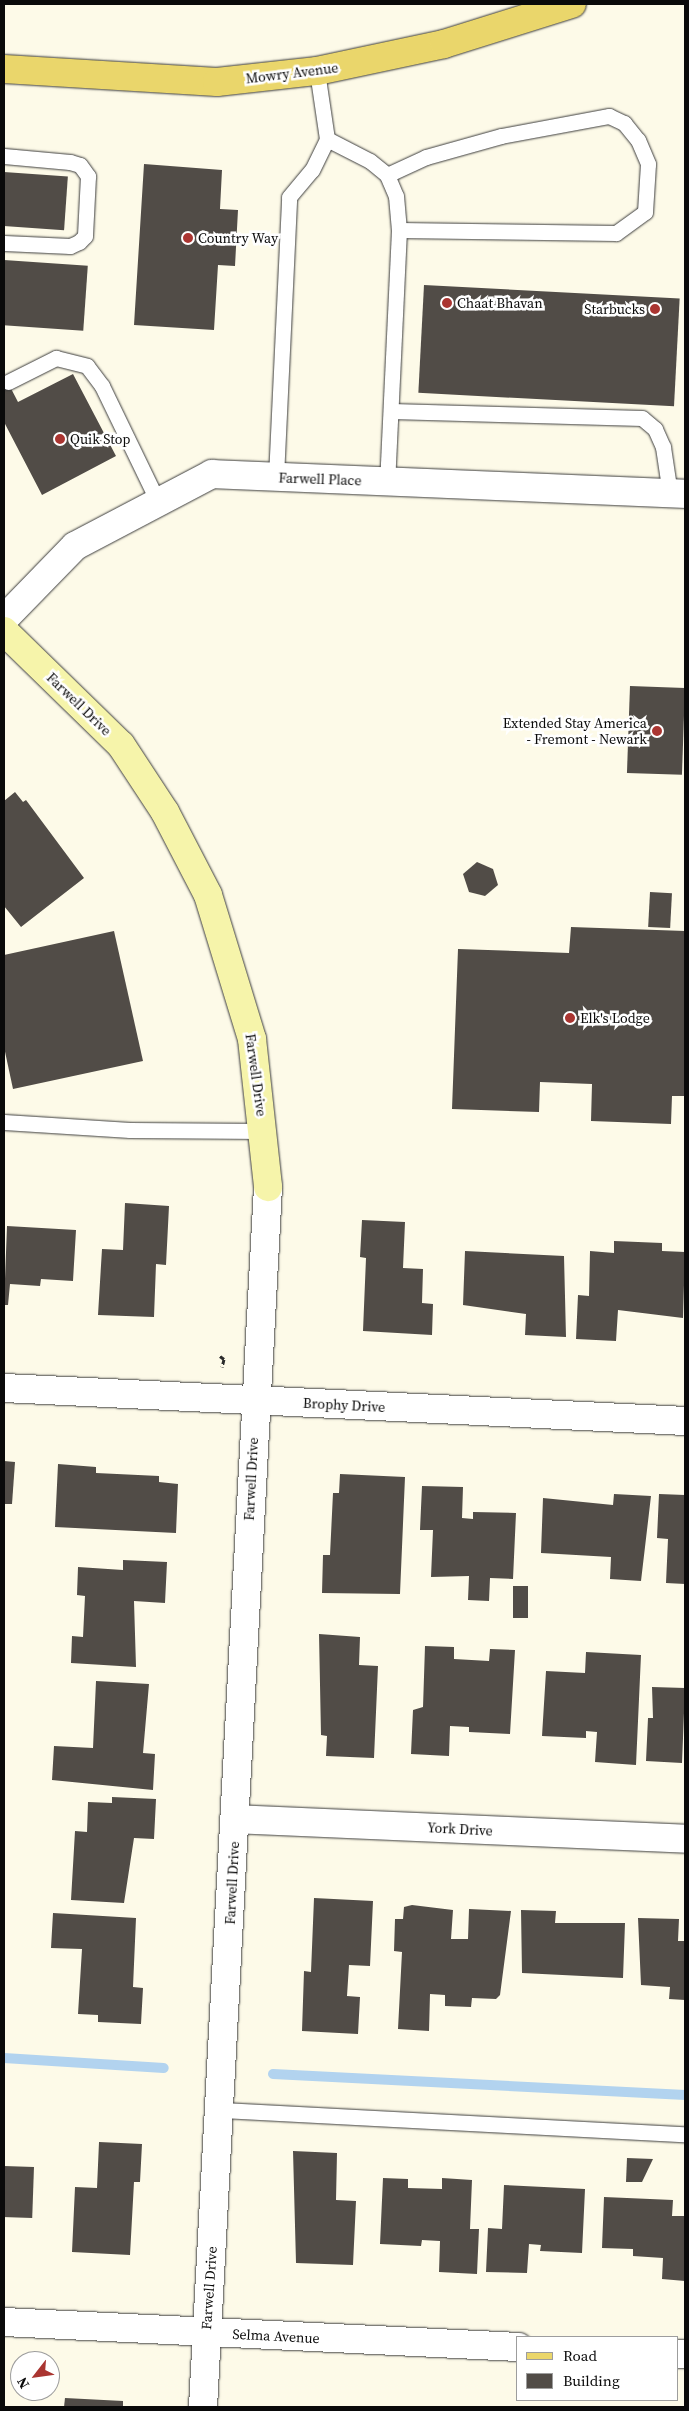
<!DOCTYPE html>
<style>
body{margin:0}
#map{position:relative;width:689px;height:2411px;overflow:hidden;background:#fdfae8;font-family:"Source Serif 4",serif}
div>[style]{position:absolute}
.stream>*{height:10px;margin:-5px;padding:0 5px;transform-origin:5px;border-radius:5px;background:#b2d3ef}
.building>*{inset:0;background:#514c47;transform-origin:0 0}
.path>*{height:3px;margin-top:-1.5px;transform-origin:0;background:repeating-linear-gradient(90deg,#2c2c2c 0 5px,transparent 0 7.5px)}
.roads{filter:drop-shadow(0 0 1px #3d3d3d) drop-shadow(0 0 1px #3d3d3d)}
.lane>*{height:15px;margin:-7.5px;padding:0 7.5px;transform-origin:7.5px;border-radius:7.5px;background:#fff}
.street>*{height:28px;margin:-14px;padding:0 14px;transform-origin:14px;border-radius:14px;background:#fff}
.secondary>*{height:28px;margin:-14px;padding:0 14px;transform-origin:14px;border-radius:14px;background:#f6f4aa}
.primary>*{height:28px;margin:-14px;padding:0 14px;transform-origin:14px;border-radius:14px;background:#ead66b}
.dots>*{width:14px;height:14px;translate:-50% -50%;box-sizing:border-box;border:2px solid #fff;border-radius:50%}
span{translate:-50% -50%;white-space:nowrap;text-align:center;line-height:1.15;-webkit-text-stroke:5px #fff;paint-order:stroke}
.street-label{font-size:14px;color:#0a0a0a}
.poi-label{font-size:14px;color:#0a0a0a}
.left{translate:0 -50%;text-align:left}
.right{translate:-100% -50%;text-align:right}
.frame{position:absolute;inset:0;border:5px solid #0a0a0a;pointer-events:none}
.legend{position:absolute;left:516px;top:2336px;width:162px;height:65px;box-sizing:border-box;background:#fff;border:1px solid #9d9d9d;margin:0;padding:6px 9px;list-style:none;font-size:15px;color:#0a0a0a}
.legend li{display:flex;align-items:center;gap:10px;height:25px}
.legend b{width:25px;border:1px solid #9d9d9d}
.north{position:absolute;left:10px;top:2351px;width:50px;height:50px;box-sizing:border-box;background:#fff;border:1px solid #9d9d9d;border-radius:50%;rotate:240deg;font-size:14px;font-weight:700;line-height:20px;text-align:center;color:#0a0a0a}
.north::after{content:'';display:block;margin:auto;width:18px;height:22px;background:#aa3531;clip-path:polygon(50% 0,100% 100%,50% 72%,0 100%)}
</style>
<div id="map">
<div class="stream">
<i style="left:4px;top:2058px;width:160px;rotate:3.6deg"></i>
<i style="left:273px;top:2074px;width:413px;rotate:2.9deg"></i>
</div>
<div class="building">
<i style="clip-path:polygon(144px 164px,222px 170px,220px 209px,238px 210px,235px 266px,218px 265px,214px 330px,134px 325px)"></i>
<i style="left:4px;top:172px;width:64px;height:54px;rotate:4deg"></i>
<i style="left:4px;top:260px;width:84px;height:65px;rotate:4deg"></i>
<i style="left:424px;top:285px;width:256px;height:108px;rotate:3deg"></i>
<i style="clip-path:polygon(73px 374px,116px 456px,42px 495px,4px 422px,4px 375px,18px 402px)"></i>
<i style="left:630px;top:686px;width:55px;height:87px;rotate:2deg"></i>
<i style="clip-path:polygon(15px 792px,23px 802px,26px 800px,84px 878px,21px 927px,4px 906px,4px 801px)"></i>
<i style="clip-path:polygon(477px 862px,493px 869px,498px 885px,485px 896px,469px 892px,463px 874px)"></i>
<i style="left:650px;top:892px;width:22px;height:35px;rotate:3deg"></i>
<i style="clip-path:polygon(571px 927px,685px 931px,685px 1096px,672px 1096px,671px 1124px,591px 1121px,592px 1084px,540px 1082px,539px 1112px,452px 1109px,458px 949px,569px 953px)"></i>
<i style="clip-path:polygon(114px 931px,143px 1061px,13px 1089px,4px 1047px,4px 955px)"></i>
<i style="clip-path:polygon(125px 1203px,169px 1206px,166px 1265px,156px 1264px,154px 1317px,98px 1315px,102px 1249px,123px 1250px)"></i>
<i style="clip-path:polygon(362px 1220px,405px 1222px,403px 1268px,423px 1269px,422px 1303px,433px 1304px,432px 1335px,363px 1331px,366px 1258px,360px 1257px)"></i>
<i style="clip-path:polygon(7px 1226px,76px 1230px,73px 1281px,41px 1279px,40px 1286px,10px 1284px,8px 1305px,4px 1305px)"></i>
<i style="clip-path:polygon(614px 1241px,662px 1243px,662px 1251px,685px 1252px,683px 1318px,618px 1310px,616px 1341px,576px 1339px,578px 1295px,589px 1296px,590px 1251px,614px 1253px)"></i>
<i style="clip-path:polygon(465px 1251px,564px 1256px,566px 1337px,525px 1335px,526px 1314px,463px 1305px)"></i>
<i style="clip-path:polygon(4px 1461px,15px 1462px,12px 1504px,4px 1504px)"></i>
<i style="clip-path:polygon(58px 1464px,96px 1467px,96px 1473px,159px 1476px,159px 1482px,178px 1484px,176px 1533px,55px 1527px)"></i>
<i style="clip-path:polygon(340px 1474px,405px 1477px,400px 1594px,322px 1593px,323px 1555px,330px 1555px,333px 1493px,339px 1493px)"></i>
<i style="clip-path:polygon(422px 1486px,463px 1487px,462px 1518px,473px 1519px,473px 1512px,516px 1513px,513px 1579px,490px 1578px,489px 1601px,468px 1600px,469px 1576px,431px 1577px,433px 1530px,420px 1530px)"></i>
<i style="clip-path:polygon(614px 1494px,651px 1496px,641px 1581px,610px 1579px,611px 1557px,541px 1553px,543px 1498px,613px 1505px)"></i>
<i style="clip-path:polygon(659px 1494px,685px 1495px,685px 1584px,666px 1583px,668px 1539px,657px 1538px)"></i>
<i style="clip-path:polygon(123px 1560px,167px 1562px,165px 1603px,134px 1601px,136px 1667px,71px 1663px,72px 1636px,83px 1637px,85px 1596px,77px 1595px,78px 1567px,123px 1570px)"></i>
<i style="left:513px;top:1586px;width:15px;height:32px"></i>
<i style="clip-path:polygon(319px 1634px,360px 1637px,359px 1665px,378px 1666px,374px 1758px,326px 1756px,327px 1736px,321px 1735px)"></i>
<i style="clip-path:polygon(425px 1646px,454px 1647px,454px 1659px,489px 1661px,490px 1649px,515px 1650px,510px 1734px,469px 1732px,469px 1727px,450px 1726px,449px 1756px,411px 1754px,413px 1710px,423px 1707px)"></i>
<i style="clip-path:polygon(586px 1652px,641px 1655px,636px 1765px,595px 1762px,597px 1732px,586px 1731px,586px 1738px,542px 1736px,546px 1671px,585px 1673px)"></i>
<i style="clip-path:polygon(96px 1681px,149px 1684px,143px 1753px,155px 1754px,153px 1790px,52px 1780px,54px 1746px,93px 1748px)"></i>
<i style="clip-path:polygon(652px 1687px,685px 1688px,682px 1763px,646px 1761px,648px 1718px,653px 1718px)"></i>
<i style="clip-path:polygon(112px 1797px,156px 1799px,154px 1839px,134px 1838px,124px 1903px,71px 1900px,75px 1831px,87px 1832px,88px 1802px,112px 1803px)"></i>
<i style="clip-path:polygon(314px 1898px,373px 1901px,370px 1966px,349px 1965px,347px 1996px,360px 1997px,358px 2034px,302px 2031px,304px 1971px,311px 1972px)"></i>
<i style="clip-path:polygon(412px 1905px,453px 1910px,451px 1939px,468px 1939px,469px 1909px,511px 1911px,500px 1995px,496px 1999px,472px 1998px,471px 2007px,445px 2006px,445px 1995px,430px 1994px,429px 2031px,398px 2029px,402px 1952px,394px 1951px,395px 1919px,403px 1919px,404px 1907px)"></i>
<i style="clip-path:polygon(521px 1910px,556px 1911px,555px 1923px,625px 1923px,623px 1978px,522px 1973px)"></i>
<i style="clip-path:polygon(53px 1913px,136px 1918px,133px 1987px,143px 1988px,141px 2024px,98px 2022px,98px 2015px,78px 2014px,82px 1949px,51px 1948px)"></i>
<i style="clip-path:polygon(638px 1918px,679px 1919px,678px 1941px,685px 1941px,685px 2000px,669px 1999px,670px 1987px,641px 1985px)"></i>
<i style="clip-path:polygon(99px 2142px,142px 2144px,140px 2182px,134px 2182px,130px 2255px,72px 2252px,75px 2187px,97px 2188px)"></i>
<i style="clip-path:polygon(293px 2151px,337px 2153px,336px 2200px,356px 2201px,353px 2265px,296px 2263px)"></i>
<i style="clip-path:polygon(627px 2158px,653px 2159px,642px 2182px,626px 2182px)"></i>
<i style="left:4px;top:2166px;width:30px;height:51px;rotate:2deg"></i>
<i style="clip-path:polygon(383px 2178px,408px 2179px,408px 2188px,442px 2189px,442px 2178px,472px 2180px,470px 2229px,479px 2229px,477px 2274px,439px 2272px,440px 2241px,422px 2240px,421px 2246px,380px 2244px)"></i>
<i style="clip-path:polygon(504px 2185px,585px 2189px,582px 2253px,540px 2251px,541px 2245px,529px 2244px,527px 2273px,486px 2272px,488px 2228px,502px 2229px)"></i>
<i style="clip-path:polygon(604px 2197px,673px 2200px,672px 2216px,685px 2216px,685px 2281px,662px 2279px,663px 2258px,633px 2256px,633px 2249px,602px 2248px)"></i>
<i style="clip-path:polygon(65px 2398px,123px 2401px,123px 2407px,64px 2407px)"></i>
</div>
<div class="path">
<i style="left:220px;top:1356px;width:5px;rotate:37deg"></i>
<i style="left:224px;top:1359px;width:8px;rotate:104deg"></i>
</div>
<div class="roads">
<div class="lane">
<i style="left:327px;top:139px;width:48px;rotate:27.1deg"></i>
<i style="left:370px;top:161px;width:22px;rotate:39deg"></i>
<i style="left:387px;top:175px;width:23px;rotate:67deg"></i>
<i style="left:396px;top:196px;width:34px;rotate:85deg"></i>
<i style="left:399px;top:230px;width:251px;rotate:92.7deg"></i>
<i style="left:4px;top:156px;width:66px;rotate:5.2deg"></i>
<i style="left:70px;top:162px;width:10px;rotate:17deg"></i>
<i style="left:80px;top:165px;width:14px;rotate:54deg"></i>
<i style="left:88px;top:176px;width:60px;rotate:92.9deg"></i>
<i style="left:85px;top:236px;width:8px;rotate:135deg"></i>
<i style="left:79px;top:242px;width:10px;rotate:156deg"></i>
<i style="left:70px;top:246px;width:66px;rotate:-177.4deg"></i>
<i style="left:387px;top:175px;width:43px;rotate:-24.8deg"></i>
<i style="left:426px;top:157px;width:78px;rotate:-15.6deg"></i>
<i style="left:501px;top:136px;width:110px;rotate:-10.5deg"></i>
<i style="left:609px;top:116px;width:17px;rotate:25deg"></i>
<i style="left:624px;top:123px;width:22px;rotate:51deg"></i>
<i style="left:638px;top:140px;width:26px;rotate:67deg"></i>
<i style="left:648px;top:164px;width:48px;rotate:93.6deg"></i>
<i style="left:645px;top:212px;width:36px;rotate:144deg"></i>
<i style="left:616px;top:233px;width:217px;rotate:-179.2deg"></i>
<i style="left:8px;top:382px;width:54px;rotate:-26.6deg"></i>
<i style="left:56px;top:358px;width:32px;rotate:14deg"></i>
<i style="left:87px;top:366px;width:25px;rotate:53deg"></i>
<i style="left:102px;top:386px;width:129px;rotate:64.2deg"></i>
<i style="left:391px;top:411px;width:251px;rotate:1.6deg"></i>
<i style="left:642px;top:418px;width:17px;rotate:40deg"></i>
<i style="left:655px;top:429px;width:20px;rotate:66deg"></i>
<i style="left:663px;top:447px;width:48px;rotate:81.5deg"></i>
<i style="left:276px;top:477px;width:280px;rotate:-87.3deg"></i>
<i style="left:289px;top:197px;width:35px;rotate:-50deg"></i>
<i style="left:312px;top:170px;width:34px;rotate:-64deg"></i>
<i style="left:327px;top:139px;width:69px;rotate:-98.4deg"></i>
<i style="left:4px;top:1122px;width:126px;rotate:3.6deg"></i>
<i style="left:130px;top:1130px;width:134px;rotate:0.4deg"></i>
<i style="left:220px;top:2110px;width:466px;rotate:3deg"></i>
</div>
<div class="street">
<i style="left:4px;top:619px;width:102px;rotate:-45.8deg"></i>
<i style="left:75px;top:546px;width:155px;rotate:-27.7deg"></i>
<i style="left:212px;top:474px;width:473px;rotate:2.4deg"></i>
<i style="left:4px;top:1388px;width:682px;rotate:2.77deg"></i>
<i style="left:235px;top:1819px;width:450px;rotate:2.5deg"></i>
<i style="left:4px;top:2322px;width:515px;rotate:2.78deg"></i>
<i style="left:678px;top:2354px;width:7px"></i>
<i style="left:203px;top:2407px;width:1222px;rotate:-86.95deg"></i>
</div>
<div class="secondary">
<i style="left:4px;top:631px;width:163px;rotate:44.3deg"></i>
<i style="left:121px;top:745px;width:80px;rotate:56.7deg"></i>
<i style="left:165px;top:812px;width:93px;rotate:62.6deg"></i>
<i style="left:208px;top:895px;width:151px;rotate:73deg"></i>
<i style="left:252px;top:1039px;width:149px;rotate:83.8deg"></i>
</div>
<div class="primary">
<i style="left:4px;top:69px;width:213px;rotate:3.5deg"></i>
<i style="left:217px;top:82px;width:101px;rotate:-6.3deg"></i>
<i style="left:317px;top:71px;width:130px;rotate:-12deg"></i>
<i style="left:444px;top:44px;width:134px;rotate:-17.4deg"></i>
</div>
</div>
<div class="dots">
<i style="left:188px;top:238px;background:#aa3531"></i>
<i style="left:447px;top:303px;background:#aa3531"></i>
<i style="left:655px;top:309px;background:#aa3531"></i>
<i style="left:60px;top:439px;background:#aa3531"></i>
<i style="left:657px;top:731px;background:#aa3531"></i>
<i style="left:570px;top:1018px;background:#aa3531"></i>
</div>
<div class="street-label">
<span style="left:292px;top:73px;rotate:-7deg">Mowry Avenue</span>
<span style="left:320px;top:479px;rotate:2deg">Farwell Place</span>
<span style="left:79px;top:704px;rotate:44deg">Farwell Drive</span>
<span style="left:256px;top:1075px;rotate:82deg">Farwell Drive</span>
<span style="left:344px;top:1405px;rotate:3deg">Brophy Drive</span>
<span style="left:251px;top:1479px;rotate:-87deg">Farwell Drive</span>
<span style="left:460px;top:1829px;rotate:3deg">York Drive</span>
<span style="left:232px;top:1883px;rotate:-87deg">Farwell Drive</span>
<span style="left:209px;top:2288px;rotate:-86deg">Farwell Drive</span>
<span style="left:276px;top:2336px;rotate:3deg">Selma Avenue</span>
</div>
<div class="poi-label">
<span class="left" style="left:198px;top:238px">Country Way</span>
<span class="left" style="left:457px;top:303px">Chaat Bhavan</span>
<span class="right" style="left:645px;top:309px">Starbucks</span>
<span class="left" style="left:70px;top:439px">Quik Stop</span>
<span class="right" style="left:647px;top:731px">Extended Stay America<br>- Fremont - Newark</span>
<span class="left" style="left:580px;top:1018px">Elk's Lodge</span>
</div>
<div class="frame"></div>
<ul class="legend">
<li><b style="height:6px;background:#ead66b"></b>Road</li>
<li><b style="height:14px;background:#514c47"></b>Building</li>
</ul>
<div class="north">N</div>
</div>
